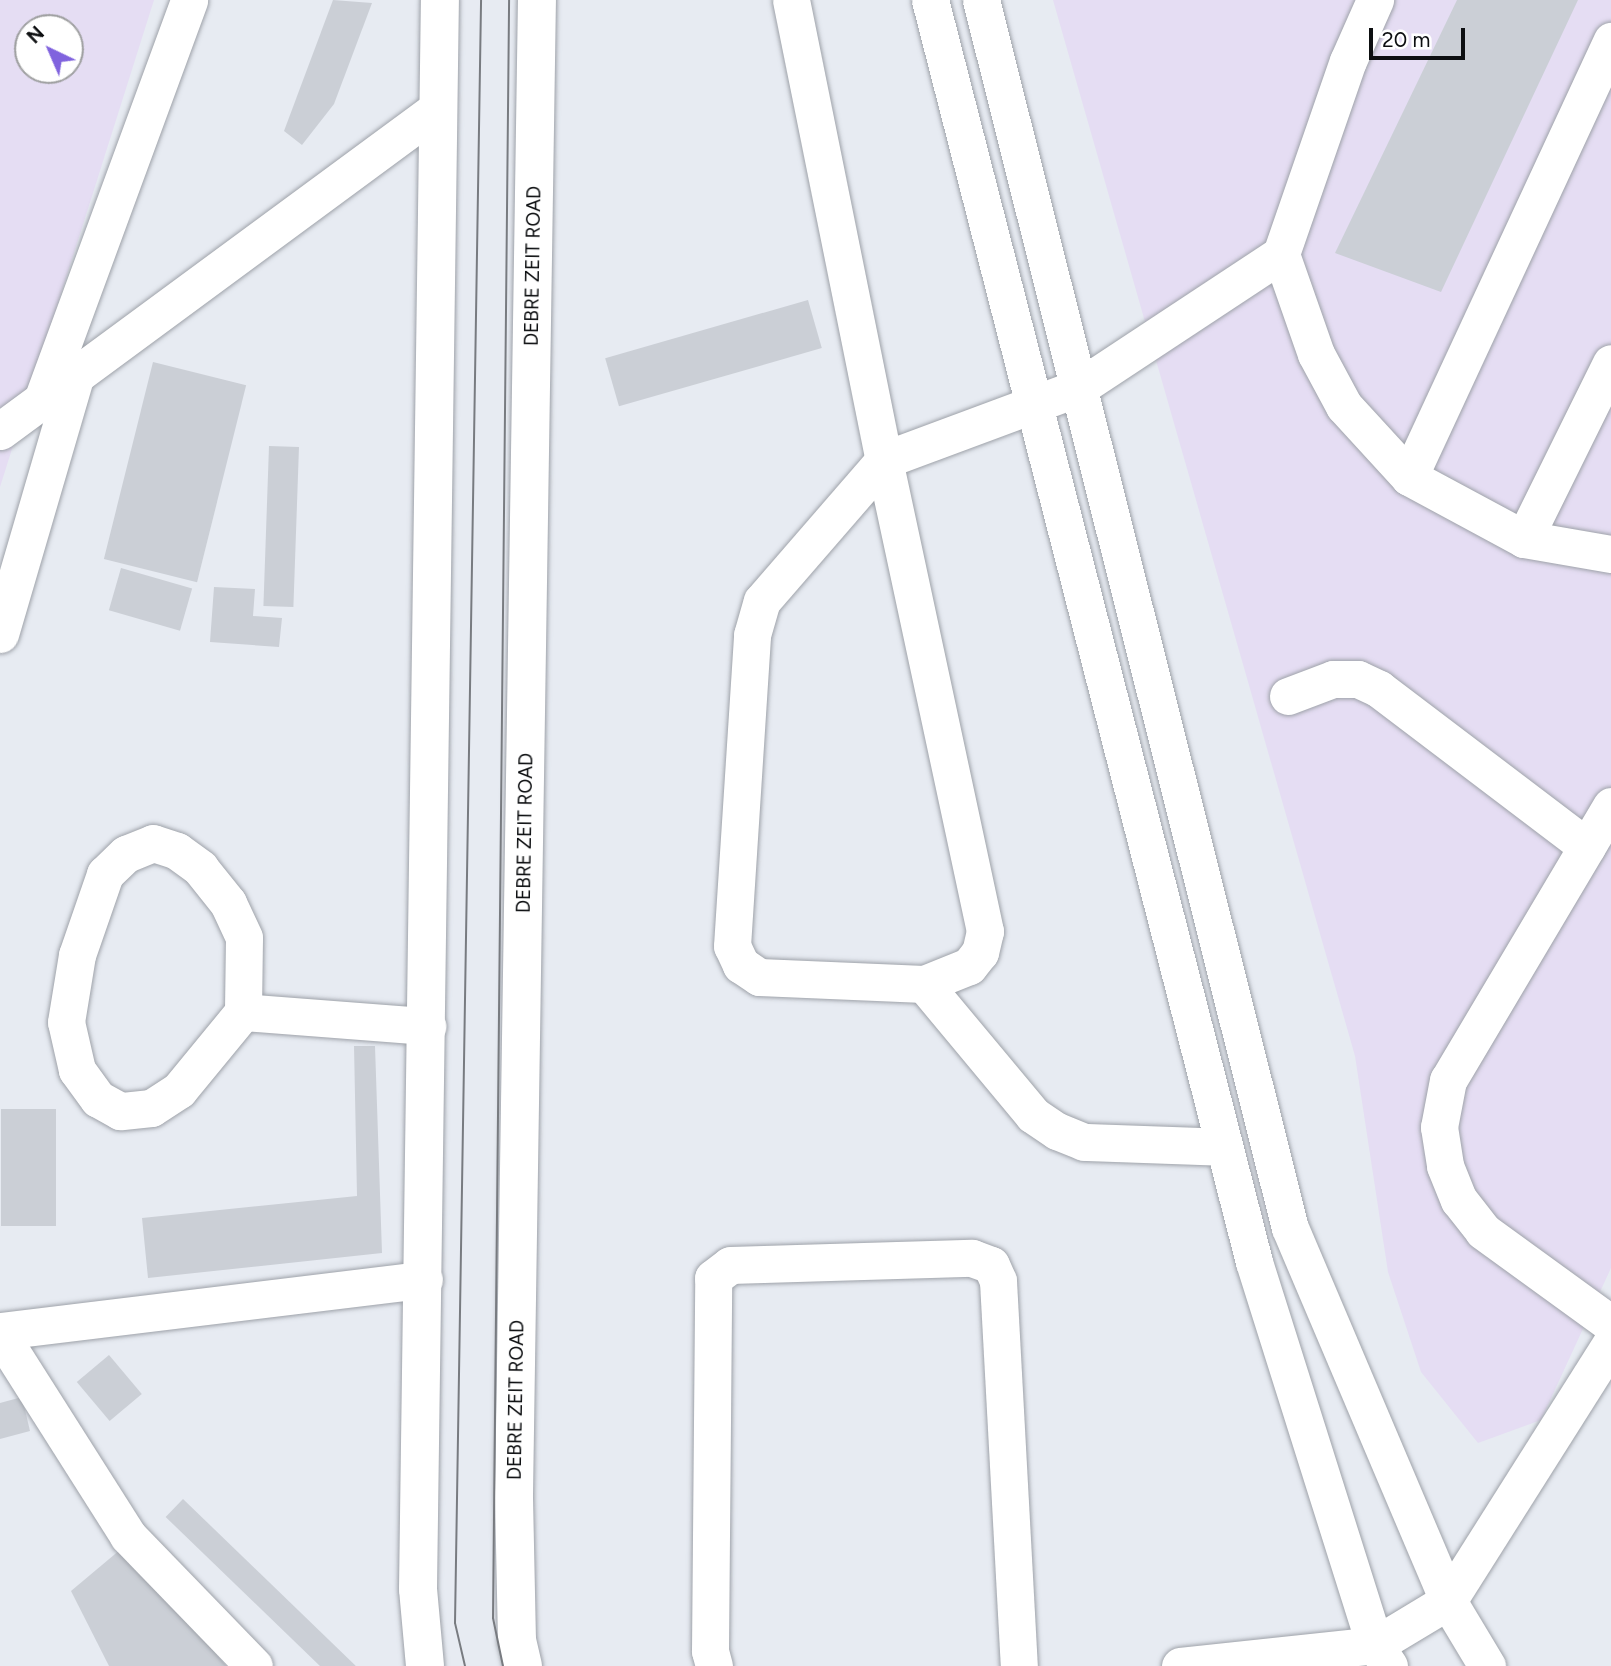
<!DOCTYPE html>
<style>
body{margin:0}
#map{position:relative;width:1611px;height:1666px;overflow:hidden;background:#e7ebf2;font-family:Figtree,sans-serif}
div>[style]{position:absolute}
.industrial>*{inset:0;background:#e5ddf3}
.building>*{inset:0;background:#cbcfd6;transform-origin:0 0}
.roads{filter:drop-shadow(0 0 2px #9ea2a9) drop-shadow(0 0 2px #9ea2a9)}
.minor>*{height:37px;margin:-18.5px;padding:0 18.5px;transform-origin:18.5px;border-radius:18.5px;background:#fff}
.major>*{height:38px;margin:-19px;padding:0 19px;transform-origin:19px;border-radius:19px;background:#fff}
.tram>*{height:2px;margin:-1px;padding:0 1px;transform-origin:1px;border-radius:1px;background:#787b80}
span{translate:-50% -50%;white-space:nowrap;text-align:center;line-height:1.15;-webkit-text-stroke:5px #fff;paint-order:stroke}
.street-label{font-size:19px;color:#0d0f11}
.north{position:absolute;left:14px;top:14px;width:70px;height:70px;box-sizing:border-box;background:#fff;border:2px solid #9e9fa0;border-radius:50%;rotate:316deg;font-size:19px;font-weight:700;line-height:28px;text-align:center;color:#0d0f11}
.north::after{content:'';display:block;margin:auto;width:24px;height:32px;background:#8063de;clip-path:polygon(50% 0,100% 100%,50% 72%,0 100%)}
.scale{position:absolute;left:1369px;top:28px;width:96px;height:32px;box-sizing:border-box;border:4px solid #0d0f11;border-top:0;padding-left:9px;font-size:21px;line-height:24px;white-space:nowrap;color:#0d0f11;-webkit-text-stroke:5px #fff;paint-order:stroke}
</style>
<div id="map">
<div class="industrial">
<i style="clip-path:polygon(evenodd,0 0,154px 0,0 487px,0 0,28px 28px,70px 28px,70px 70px,28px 70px,28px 28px)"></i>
<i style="clip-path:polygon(1053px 0,1611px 0,1611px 1268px,1541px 1420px,1478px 1443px,1421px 1372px,1388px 1272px,1355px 1056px)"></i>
</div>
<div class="building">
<i style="clip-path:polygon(333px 0,372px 3px,334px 104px,302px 145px,284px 131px)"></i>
<i style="clip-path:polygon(1457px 0,1578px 0,1441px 292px,1335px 253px)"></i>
<i style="left:808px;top:300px;width:50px;height:211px;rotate:74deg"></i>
<i style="left:153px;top:362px;width:96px;height:203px;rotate:14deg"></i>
<i style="left:269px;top:446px;width:30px;height:160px;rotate:2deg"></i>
<i style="left:121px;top:568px;width:74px;height:44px;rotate:16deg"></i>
<i style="clip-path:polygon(214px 587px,255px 589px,253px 616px,282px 618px,279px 647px,210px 642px)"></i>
<i style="clip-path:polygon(354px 1046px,375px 1046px,382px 1253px,148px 1278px,142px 1218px,357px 1196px)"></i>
<i style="left:1px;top:1109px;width:55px;height:117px"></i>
<i style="left:109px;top:1355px;width:51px;height:42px;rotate:50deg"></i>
<i style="clip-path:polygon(22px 1397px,30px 1431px,0 1439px,0 1403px)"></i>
<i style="left:183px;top:1499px;width:240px;height:25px;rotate:44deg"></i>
<i style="clip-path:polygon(127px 1544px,226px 1666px,109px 1666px,71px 1591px)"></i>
</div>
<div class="roads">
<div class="minor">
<i style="left:791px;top:0;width:469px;rotate:78.6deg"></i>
<i style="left:884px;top:460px;width:482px;rotate:77.9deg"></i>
<i style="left:985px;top:931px;width:22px;rotate:103deg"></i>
<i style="left:980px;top:952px;width:18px;rotate:128deg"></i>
<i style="left:969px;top:966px;width:48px;rotate:158.2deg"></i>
<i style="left:924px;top:984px;width:165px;rotate:-177.6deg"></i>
<i style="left:759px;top:977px;width:22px;rotate:-146deg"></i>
<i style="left:741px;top:965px;width:21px;rotate:-115deg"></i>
<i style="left:732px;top:946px;width:312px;rotate:-86.3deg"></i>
<i style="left:752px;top:635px;width:35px;rotate:-74deg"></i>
<i style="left:762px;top:601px;width:186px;rotate:-49.1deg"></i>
<i style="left:884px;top:460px;width:207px;rotate:-20.4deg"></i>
<i style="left:1078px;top:388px;width:243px;rotate:-33.4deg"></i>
<i style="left:1281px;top:254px;width:204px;rotate:-70.9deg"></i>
<i style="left:1348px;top:61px;width:67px;rotate:-66.1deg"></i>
<i style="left:930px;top:0;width:1303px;rotate:75.6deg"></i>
<i style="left:1254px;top:1262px;width:402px;rotate:72.5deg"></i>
<i style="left:1375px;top:1645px;width:25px;rotate:56deg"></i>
<i style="left:981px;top:0;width:1266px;rotate:75.88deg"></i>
<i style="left:1290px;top:1228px;width:405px;rotate:67deg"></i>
<i style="left:1448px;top:1601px;width:76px;rotate:59deg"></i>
<i style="left:1281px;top:254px;width:106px;rotate:70.7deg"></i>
<i style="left:1316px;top:354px;width:59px;rotate:61.7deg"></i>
<i style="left:1344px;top:406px;width:96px;rotate:47.5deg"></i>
<i style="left:1409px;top:477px;width:131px;rotate:28.3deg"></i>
<i style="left:1524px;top:539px;width:88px;rotate:9.8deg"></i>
<i style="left:41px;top:403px;width:429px;rotate:-69.8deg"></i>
<i style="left:0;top:431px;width:543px;rotate:-36.38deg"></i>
<i style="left:1409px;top:477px;width:481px;rotate:-65.1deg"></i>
<i style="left:1524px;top:539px;width:196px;rotate:-63.7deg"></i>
<i style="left:0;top:634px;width:267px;rotate:-73.7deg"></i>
<i style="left:1288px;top:696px;width:48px;rotate:-20.7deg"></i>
<i style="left:1333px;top:679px;width:25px"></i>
<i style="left:1358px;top:679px;width:23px;rotate:25deg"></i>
<i style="left:1379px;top:689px;width:261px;rotate:37.2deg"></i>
<i style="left:1611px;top:806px;width:319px;rotate:120.7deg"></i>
<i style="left:1448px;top:1080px;width:48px;rotate:100.8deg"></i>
<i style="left:1439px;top:1127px;width:39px;rotate:81deg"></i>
<i style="left:1445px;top:1166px;width:37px;rotate:68deg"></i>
<i style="left:1459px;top:1200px;width:39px;rotate:52deg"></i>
<i style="left:1483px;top:1231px;width:158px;rotate:36deg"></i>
<i style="left:153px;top:843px;width:25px;rotate:18deg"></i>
<i style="left:177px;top:851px;width:29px;rotate:36deg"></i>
<i style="left:200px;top:868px;width:45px;rotate:51.3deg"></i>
<i style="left:228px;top:903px;width:38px;rotate:65deg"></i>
<i style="left:244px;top:938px;width:74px;rotate:90.8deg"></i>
<i style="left:243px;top:1012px;width:101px;rotate:129.4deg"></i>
<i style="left:179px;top:1090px;width:33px;rotate:147deg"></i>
<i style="left:151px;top:1108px;width:31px;rotate:174deg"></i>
<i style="left:120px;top:1111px;width:25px;rotate:-151deg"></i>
<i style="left:98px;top:1099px;width:36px;rotate:-126deg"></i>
<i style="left:77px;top:1070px;width:49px;rotate:-102.9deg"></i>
<i style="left:66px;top:1022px;width:68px;rotate:-80.7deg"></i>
<i style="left:77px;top:955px;width:86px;rotate:-70.9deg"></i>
<i style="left:105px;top:874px;width:29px;rotate:-44deg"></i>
<i style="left:126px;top:854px;width:29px;rotate:-22deg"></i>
<i style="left:924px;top:984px;width:170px;rotate:50.2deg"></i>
<i style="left:1033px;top:1115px;width:29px;rotate:34deg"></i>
<i style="left:1057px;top:1131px;width:29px;rotate:22deg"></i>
<i style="left:1084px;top:1142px;width:140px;rotate:2deg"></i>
<i style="left:243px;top:1012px;width:185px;rotate:4.4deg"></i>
<i style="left:0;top:1331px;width:427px;rotate:-6.9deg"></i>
<i style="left:0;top:1334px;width:239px;rotate:57.6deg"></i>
<i style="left:128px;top:1536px;width:181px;rotate:45.9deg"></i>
<i style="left:714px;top:1666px;width:16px;rotate:-105deg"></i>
<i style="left:710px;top:1651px;width:373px;rotate:-89.5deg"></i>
<i style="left:713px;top:1278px;width:21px;rotate:-37deg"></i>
<i style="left:730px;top:1265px;width:242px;rotate:-1.7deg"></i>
<i style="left:972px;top:1258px;width:20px;rotate:20deg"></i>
<i style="left:991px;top:1265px;width:17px;rotate:66deg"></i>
<i style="left:998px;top:1281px;width:386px;rotate:86.9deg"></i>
<i style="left:1180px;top:1666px;width:196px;rotate:-6.1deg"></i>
<i style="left:1375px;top:1645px;width:85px;rotate:-31.1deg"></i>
<i style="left:1448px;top:1601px;width:305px;rotate:-57.7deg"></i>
</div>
<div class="major">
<i style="left:425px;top:1666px;width:77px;rotate:-95.2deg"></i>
<i style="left:418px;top:1589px;width:1589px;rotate:-89.21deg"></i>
<i style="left:523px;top:1666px;width:26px;rotate:-103deg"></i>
<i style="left:517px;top:1641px;width:147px;rotate:-91.2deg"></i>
<i style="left:514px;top:1494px;width:1494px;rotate:-89.12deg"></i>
</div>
</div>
<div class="tram">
<i style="left:465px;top:1666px;width:44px;rotate:-103.1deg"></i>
<i style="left:455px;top:1623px;width:1623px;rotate:-89.08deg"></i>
<i style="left:503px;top:1666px;width:49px;rotate:-101.8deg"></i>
<i style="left:493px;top:1618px;width:1618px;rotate:-89.43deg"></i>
</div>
<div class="street-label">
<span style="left:533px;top:266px;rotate:-89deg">DEBRE ZEIT ROAD</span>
<span style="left:525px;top:833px;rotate:-89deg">DEBRE ZEIT ROAD</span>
<span style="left:516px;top:1400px;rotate:-89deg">DEBRE ZEIT ROAD</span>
</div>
<div class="north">N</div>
<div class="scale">20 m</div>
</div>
